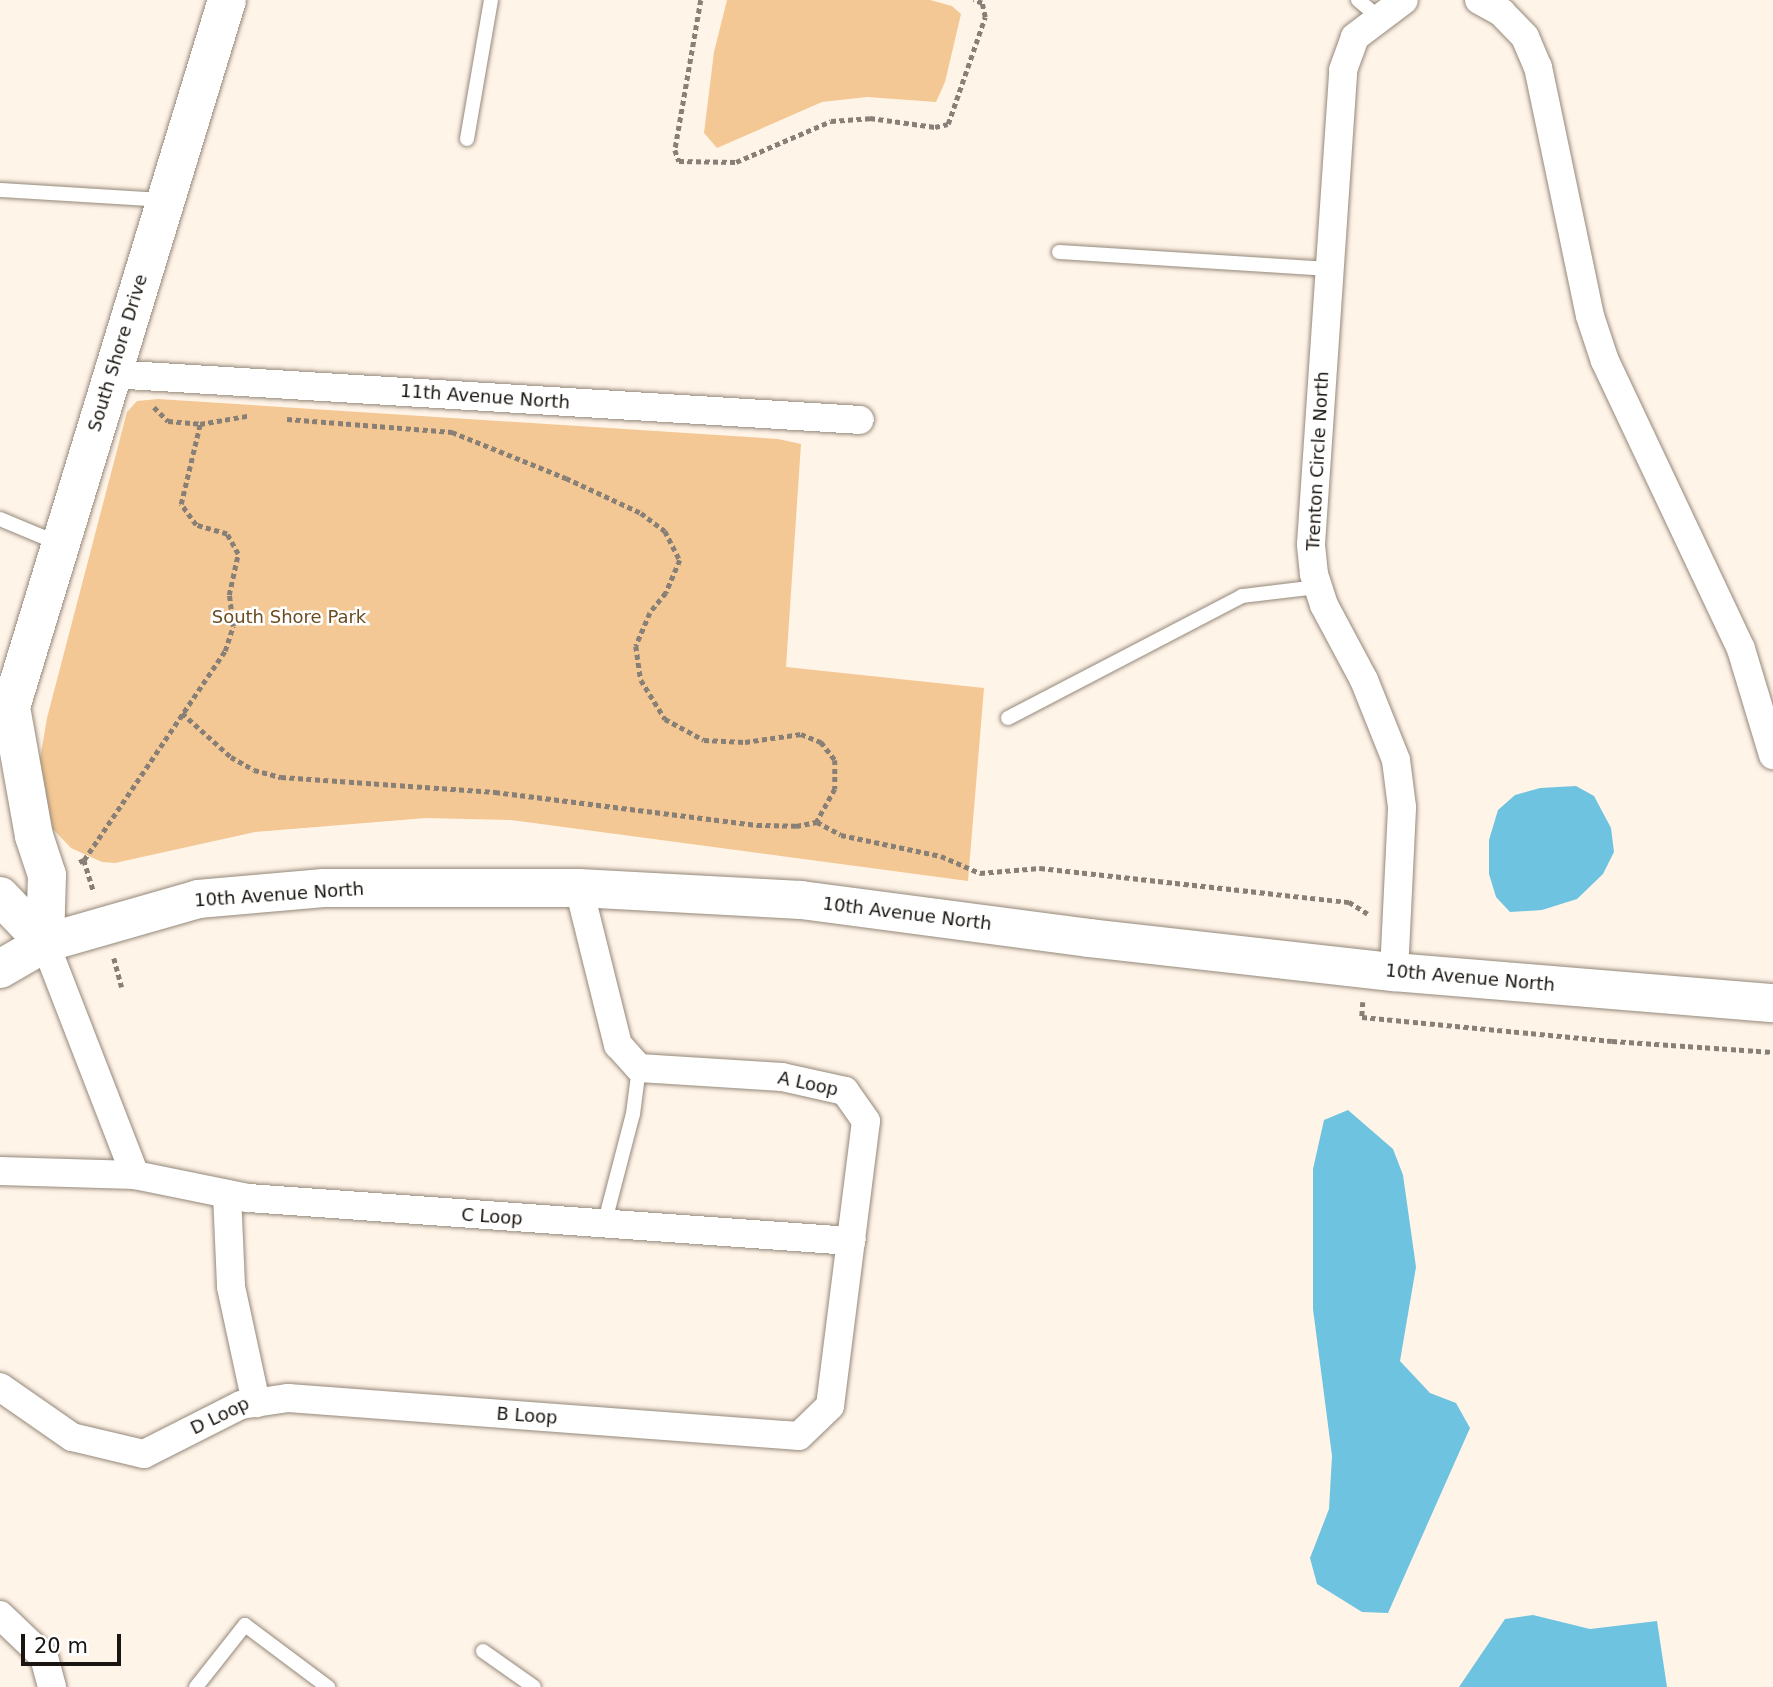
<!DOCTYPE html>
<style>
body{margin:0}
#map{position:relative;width:1773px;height:1687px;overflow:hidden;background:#fff4e8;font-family:"DejaVu Sans",sans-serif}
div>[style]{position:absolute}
.green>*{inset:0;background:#f3c895}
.water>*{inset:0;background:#6ec3e0}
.path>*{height:4.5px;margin-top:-2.25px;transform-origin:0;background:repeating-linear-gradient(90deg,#888077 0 5px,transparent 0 8.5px)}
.roads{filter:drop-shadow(0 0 2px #94887a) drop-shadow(0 0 2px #94887a)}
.lane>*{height:14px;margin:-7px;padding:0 7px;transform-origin:7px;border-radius:7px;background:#fff}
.street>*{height:28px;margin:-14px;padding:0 14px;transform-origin:14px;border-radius:14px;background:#fff}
.secondary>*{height:38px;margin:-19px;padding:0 19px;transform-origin:19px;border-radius:19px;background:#fff}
span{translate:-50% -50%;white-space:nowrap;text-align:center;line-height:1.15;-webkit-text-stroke:5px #fff;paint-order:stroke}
.street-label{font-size:18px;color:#1a1510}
.park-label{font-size:18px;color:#6c4c21}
.scale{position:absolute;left:21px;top:1634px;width:100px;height:32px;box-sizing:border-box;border:4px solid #1a1510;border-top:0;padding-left:9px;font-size:21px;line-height:24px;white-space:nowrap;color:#1a1510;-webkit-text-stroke:5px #fff;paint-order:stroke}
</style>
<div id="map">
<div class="green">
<i style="clip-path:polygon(727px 0,930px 0,952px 6px,961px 14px,945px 82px,936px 102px,867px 97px,822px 102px,717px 148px,704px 133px,714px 52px)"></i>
<i style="clip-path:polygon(158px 399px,778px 439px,801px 444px,786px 667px,984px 688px,968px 881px,511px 820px,426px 818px,255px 832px,115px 863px,102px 862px,71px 848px,51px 827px,40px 759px,47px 718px,127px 412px,137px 401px)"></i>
</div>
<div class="water">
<i style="clip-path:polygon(1576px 786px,1594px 796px,1611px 828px,1614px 852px,1603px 874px,1577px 899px,1542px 910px,1510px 912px,1496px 897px,1489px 874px,1489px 840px,1498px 810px,1515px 795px,1540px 788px)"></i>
<i style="clip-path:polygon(1348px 1110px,1393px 1149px,1403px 1175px,1416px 1267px,1400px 1361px,1430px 1393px,1456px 1403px,1470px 1428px,1388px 1613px,1362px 1612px,1317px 1584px,1310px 1558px,1329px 1509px,1332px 1456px,1313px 1309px,1313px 1169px,1324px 1120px)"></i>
<i style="clip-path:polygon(1533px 1615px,1590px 1629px,1657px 1621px,1667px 1687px,1459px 1687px,1505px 1619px)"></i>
</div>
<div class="path">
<i style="left:701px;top:0;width:152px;rotate:99.8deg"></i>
<i style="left:675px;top:150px;width:12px;rotate:70deg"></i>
<i style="left:679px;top:161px;width:57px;rotate:1deg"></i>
<i style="left:736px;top:162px;width:103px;rotate:-23.3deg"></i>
<i style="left:831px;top:121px;width:39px;rotate:-4deg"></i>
<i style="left:870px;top:118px;width:66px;rotate:7.9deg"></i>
<i style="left:935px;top:127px;width:13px;rotate:-13deg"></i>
<i style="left:948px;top:124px;width:113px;rotate:-70.9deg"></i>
<i style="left:985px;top:17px;width:14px;rotate:-102deg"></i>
<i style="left:982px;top:3px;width:9px;rotate:-162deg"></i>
<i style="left:154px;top:407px;width:20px;rotate:45deg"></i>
<i style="left:168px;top:421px;width:32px;rotate:5deg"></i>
<i style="left:287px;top:419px;width:166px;rotate:4.5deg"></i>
<i style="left:452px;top:432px;width:123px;rotate:22deg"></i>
<i style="left:566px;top:478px;width:83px;rotate:25deg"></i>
<i style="left:641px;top:513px;width:30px;rotate:37deg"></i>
<i style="left:665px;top:531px;width:33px;rotate:63deg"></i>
<i style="left:680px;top:560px;width:36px;rotate:113deg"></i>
<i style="left:666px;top:593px;width:26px;rotate:129deg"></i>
<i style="left:650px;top:613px;width:36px;rotate:113deg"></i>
<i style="left:636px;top:646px;width:34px;rotate:82deg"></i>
<i style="left:641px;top:680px;width:46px;rotate:58.4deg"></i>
<i style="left:665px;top:719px;width:44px;rotate:28.3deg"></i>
<i style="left:704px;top:740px;width:41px;rotate:2.8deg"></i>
<i style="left:745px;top:742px;width:57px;rotate:-8.1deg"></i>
<i style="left:801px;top:734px;width:22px;rotate:22deg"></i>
<i style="left:821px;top:742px;width:23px;rotate:52deg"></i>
<i style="left:835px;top:760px;width:29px;rotate:90deg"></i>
<i style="left:835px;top:789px;width:38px;rotate:119deg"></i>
<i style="left:182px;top:713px;width:66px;rotate:41.9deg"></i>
<i style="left:231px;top:757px;width:26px;rotate:29deg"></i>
<i style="left:254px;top:770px;width:28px;rotate:15deg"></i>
<i style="left:281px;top:777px;width:215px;rotate:4deg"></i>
<i style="left:495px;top:792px;width:264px;rotate:7.2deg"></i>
<i style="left:757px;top:825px;width:39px;rotate:1deg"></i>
<i style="left:796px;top:826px;width:21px;rotate:-11deg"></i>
<i style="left:817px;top:822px;width:27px;rotate:28deg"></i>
<i style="left:841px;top:835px;width:102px;rotate:11.9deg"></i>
<i style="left:941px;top:856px;width:43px;rotate:23.6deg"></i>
<i style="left:980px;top:873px;width:60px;rotate:-4.8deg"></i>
<i style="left:1040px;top:868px;width:311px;rotate:6.3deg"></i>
<i style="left:1349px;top:902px;width:22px;rotate:32deg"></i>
<i style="left:84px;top:860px;width:34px;rotate:73deg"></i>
<i style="left:79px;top:862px;width:5px;rotate:-22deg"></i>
<i style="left:84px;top:860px;width:252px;rotate:-56deg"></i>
<i style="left:225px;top:651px;width:26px;rotate:-72deg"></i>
<i style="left:233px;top:626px;width:31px;rotate:-97deg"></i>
<i style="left:229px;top:595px;width:42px;rotate:-77.6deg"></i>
<i style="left:238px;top:554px;width:23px;rotate:-119deg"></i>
<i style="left:227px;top:534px;width:32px;rotate:-164deg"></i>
<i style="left:196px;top:525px;width:26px;rotate:-126deg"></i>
<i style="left:181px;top:504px;width:82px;rotate:-76.6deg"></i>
<i style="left:200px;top:424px;width:48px;rotate:-9.7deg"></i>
<i style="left:114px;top:958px;width:30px;rotate:75deg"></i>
<i style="left:1363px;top:1002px;width:15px;rotate:94deg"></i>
<i style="left:1362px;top:1017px;width:251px;rotate:5.5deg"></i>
<i style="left:1612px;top:1041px;width:161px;rotate:3.9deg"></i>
</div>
<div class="roads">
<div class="lane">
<i style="left:1358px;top:0;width:26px;rotate:40deg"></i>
<i style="left:467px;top:139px;width:141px;rotate:-80.2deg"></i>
<i style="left:0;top:190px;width:163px;rotate:3.5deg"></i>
<i style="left:1059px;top:252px;width:272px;rotate:3.6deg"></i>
<i style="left:0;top:519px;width:65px;rotate:22.6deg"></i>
<i style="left:1008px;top:718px;width:264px;rotate:-27.5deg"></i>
<i style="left:1242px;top:596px;width:77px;rotate:-6.8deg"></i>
<i style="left:604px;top:1225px;width:115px;rotate:-75.4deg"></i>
<i style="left:633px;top:1114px;width:46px;rotate:-82.6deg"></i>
<i style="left:483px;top:1651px;width:62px;rotate:35.2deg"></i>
<i style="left:196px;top:1687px;width:79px;rotate:-51.7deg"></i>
<i style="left:245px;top:1625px;width:104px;rotate:36.8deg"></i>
</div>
<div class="street">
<i style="left:1479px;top:0;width:26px;rotate:29deg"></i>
<i style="left:1502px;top:13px;width:33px;rotate:46deg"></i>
<i style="left:1525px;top:37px;width:33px;rotate:67deg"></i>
<i style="left:1538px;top:67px;width:254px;rotate:78.2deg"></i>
<i style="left:1590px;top:316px;width:47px;rotate:71.6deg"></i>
<i style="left:1605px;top:361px;width:318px;rotate:64.7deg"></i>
<i style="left:1741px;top:649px;width:111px;rotate:73.2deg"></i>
<i style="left:111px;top:374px;width:750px;rotate:3.51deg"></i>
<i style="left:45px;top:943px;width:249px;rotate:68.8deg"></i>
<i style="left:1394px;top:972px;width:165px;rotate:-87.2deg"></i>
<i style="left:1402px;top:807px;width:47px;rotate:-97.3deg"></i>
<i style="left:1396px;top:760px;width:86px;rotate:-111.8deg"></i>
<i style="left:1364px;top:680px;width:85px;rotate:-118.1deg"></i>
<i style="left:1324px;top:605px;width:33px;rotate:-108deg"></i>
<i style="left:1314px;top:574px;width:30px;rotate:-96deg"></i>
<i style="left:1311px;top:544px;width:475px;rotate:-86.1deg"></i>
<i style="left:1343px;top:70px;width:35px;rotate:-70deg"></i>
<i style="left:1355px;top:37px;width:61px;rotate:-37.1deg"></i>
<i style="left:0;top:1171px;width:135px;rotate:1.7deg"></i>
<i style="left:135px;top:1175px;width:115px;rotate:11.5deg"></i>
<i style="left:248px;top:1198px;width:605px;rotate:4.08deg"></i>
<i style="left:227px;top:1194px;width:93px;rotate:87.5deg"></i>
<i style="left:231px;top:1287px;width:119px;rotate:77.8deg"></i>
<i style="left:0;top:1387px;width:88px;rotate:34.8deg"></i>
<i style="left:72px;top:1437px;width:74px;rotate:13.3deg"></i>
<i style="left:144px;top:1454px;width:109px;rotate:-26.8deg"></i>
<i style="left:241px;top:1405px;width:48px;rotate:-8.5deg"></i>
<i style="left:288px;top:1398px;width:512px;rotate:4.25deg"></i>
<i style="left:799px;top:1436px;width:43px;rotate:-44.1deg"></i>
<i style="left:830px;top:1406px;width:287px;rotate:-82.8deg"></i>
<i style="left:866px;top:1121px;width:37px;rotate:-125deg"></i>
<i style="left:845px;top:1091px;width:65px;rotate:-167.5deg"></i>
<i style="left:782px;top:1077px;width:143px;rotate:-176.4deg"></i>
<i style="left:639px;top:1068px;width:31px;rotate:-132deg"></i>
<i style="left:618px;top:1045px;width:162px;rotate:-104deg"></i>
<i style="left:0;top:1615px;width:61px;rotate:43.7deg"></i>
<i style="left:44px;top:1657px;width:31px;rotate:75deg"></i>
</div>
<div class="secondary">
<i style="left:11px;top:707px;width:131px;rotate:79.9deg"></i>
<i style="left:34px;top:836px;width:41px;rotate:71.6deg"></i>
<i style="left:47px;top:875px;width:68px;rotate:91.7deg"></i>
<i style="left:0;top:731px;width:26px;rotate:-65deg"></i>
<i style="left:11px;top:707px;width:739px;rotate:-73.01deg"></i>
<i style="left:0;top:896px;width:65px;rotate:46.2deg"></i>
<i style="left:0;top:969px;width:52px;rotate:-30deg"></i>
<i style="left:45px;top:943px;width:159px;rotate:-16deg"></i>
<i style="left:198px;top:899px;width:126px;rotate:-5deg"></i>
<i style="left:324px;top:888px;width:255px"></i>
<i style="left:579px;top:888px;width:222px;rotate:3.1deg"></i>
<i style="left:801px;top:900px;width:290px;rotate:7.5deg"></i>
<i style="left:1089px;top:938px;width:307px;rotate:6.4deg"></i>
<i style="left:1394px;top:972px;width:380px;rotate:4.7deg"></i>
</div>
</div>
<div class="street-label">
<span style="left:118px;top:353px;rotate:-73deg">South Shore Drive</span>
<span style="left:485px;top:397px;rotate:4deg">11th Avenue North</span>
<span style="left:1318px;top:461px;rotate:-87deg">Trenton Circle North</span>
<span style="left:279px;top:895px;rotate:-4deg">10th Avenue North</span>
<span style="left:907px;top:914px;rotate:7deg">10th Avenue North</span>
<span style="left:1470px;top:978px;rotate:5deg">10th Avenue North</span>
<span style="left:808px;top:1084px;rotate:12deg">A Loop</span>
<span style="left:492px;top:1217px;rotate:4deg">C Loop</span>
<span style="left:220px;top:1416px;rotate:-26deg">D Loop</span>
<span style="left:527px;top:1416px;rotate:4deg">B Loop</span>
</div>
<div class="park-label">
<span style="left:289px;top:617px">South Shore Park</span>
</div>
<div class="scale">20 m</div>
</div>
